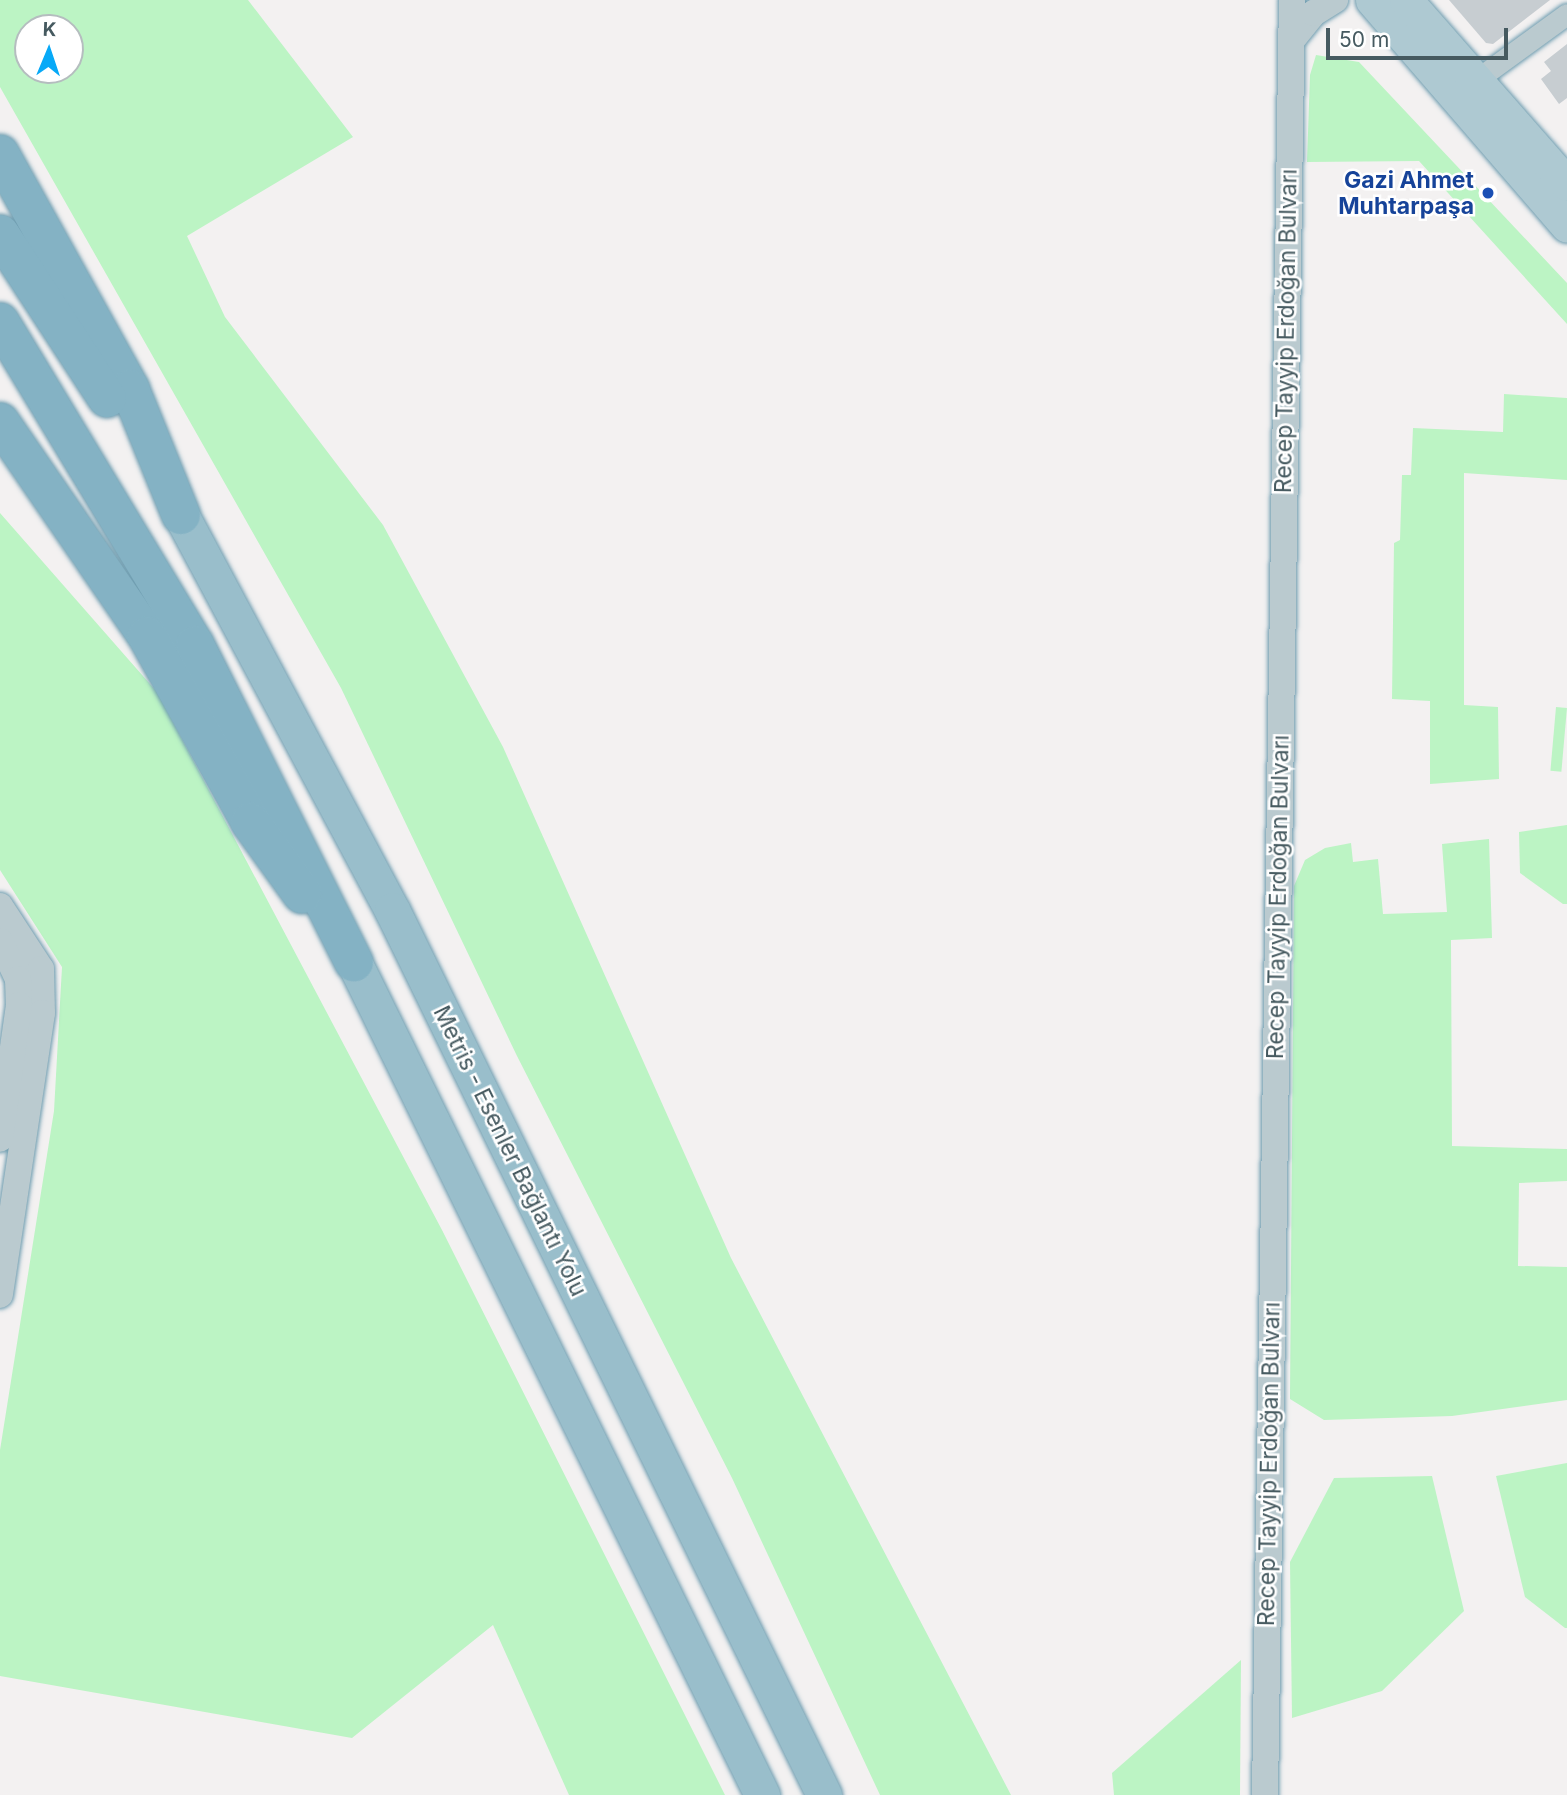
<!DOCTYPE html>
<meta charset="utf-8">
<style>
body{margin:0}
#map{position:relative;width:1567px;height:1795px;overflow:hidden;background:#f3f1f1;font-family:Inter,sans-serif}
div>[style]{position:absolute}
.green>*{inset:0;background:#bcf4c4;transform-origin:0 0}
.building>*{inset:0;background:#c7cdd1}
.roads{filter:drop-shadow(0 0 2px #6f9db0) drop-shadow(0 0 2px #6f9db0)}
.minor>*{height:21px;margin:-10.5px;padding:0 10.5px;transform-origin:10.5px;border-radius:10.5px;background:#bacacf}
.tertiary>*{height:26px;margin:-13px;padding:0 13px;transform-origin:13px;border-radius:13px;background:#bacacf}
.primary>*{height:33px;margin:-16.5px;padding:0 16.5px;transform-origin:16.5px;border-radius:16.5px;background:#aec9d2}
.trunk>*{height:35px;margin:-17.5px;padding:0 17.5px;transform-origin:17.5px;border-radius:17.5px;background:#99becb}
.motorway>*{height:38px;margin:-19px;padding:0 19px;transform-origin:19px;border-radius:19px;background:#84b2c4}
.dots>*{width:19px;height:19px;translate:-50% -50%;box-sizing:border-box;border:4px solid #fff;border-radius:50%}
span{translate:-50% -50%;white-space:nowrap;text-align:center;line-height:1.15;-webkit-text-stroke:5px #fff;paint-order:stroke}
.transit-label{font-size:23px;color:#164399;font-weight:700}
.right{translate:-100% -50%;text-align:right}
.street-label{font-size:23px;color:#465a60}
.north{position:absolute;left:14px;top:14px;width:70px;height:70px;box-sizing:border-box;background:#fff;border:2px solid #b5bdbf;border-radius:50%;rotate:2deg;font-size:19px;font-weight:700;line-height:28px;text-align:center;color:#465a60}
.north::after{content:'';display:block;margin:auto;width:24px;height:32px;background:#07a9f7;clip-path:polygon(50% 0,100% 100%,50% 72%,0 100%)}
.scale{position:absolute;left:1326px;top:28px;width:182px;height:32px;box-sizing:border-box;border:4px solid #465a60;border-top:0;padding-left:9px;font-size:21px;line-height:24px;white-space:nowrap;color:#465a60;-webkit-text-stroke:5px #fff;paint-order:stroke}
</style>
<div id="map">
<div class="green">
<i style="clip-path:polygon(evenodd,0 0,248px 0,353px 137px,187px 236px,225px 317px,383px 525px,503px 747px,731px 1258px,1011px 1795px,880px 1795px,732px 1478px,517px 1056px,341px 688px,0 87px,0 0,70px 28px,70px 70px,28px 70px,28px 28px,70px 28px)"></i>
<i style="clip-path:polygon(1316px 55px,1359px 62px,1567px 283px,1567px 324px,1419px 161px,1307px 162px,1310px 75px)"></i>
<i style="clip-path:polygon(1504px 394px,1567px 398px,1567px 480px,1464px 473px,1464px 705px,1498px 707px,1499px 779px,1430px 784px,1430px 701px,1392px 699px,1394px 543px,1400px 540px,1402px 475px,1411px 475px,1413px 428px,1503px 432px)"></i>
<i style="clip-path:polygon(0 513px,157px 692px,442px 1230px,725px 1795px,569px 1795px,493px 1625px,352px 1738px,0 1676px,0 1450px,54px 1111px,62px 967px,0 870px)"></i>
<i style="left:1556px;top:707px;width:11px;height:64px;rotate:5deg"></i>
<i style="clip-path:polygon(1567px 825px,1567px 904px,1563px 904px,1520px 873px,1519px 832px)"></i>
<i style="clip-path:polygon(1489px 839px,1492px 938px,1451px 940px,1452px 1146px,1567px 1149px,1567px 1181px,1519px 1183px,1518px 1266px,1567px 1267px,1567px 1400px,1452px 1416px,1324px 1420px,1290px 1399px,1294px 886px,1305px 860px,1325px 848px,1351px 843px,1353px 862px,1378px 859px,1383px 914px,1447px 912px,1442px 844px)"></i>
<i style="clip-path:polygon(1567px 1463px,1567px 1628px,1565px 1628px,1525px 1597px,1496px 1476px)"></i>
<i style="clip-path:polygon(1432px 1476px,1464px 1611px,1382px 1691px,1292px 1718px,1290px 1562px,1334px 1478px)"></i>
<i style="clip-path:polygon(1241px 1660px,1240px 1795px,1114px 1795px,1112px 1773px)"></i>
</div>
<div class="building">
<i style="clip-path:polygon(1449px 0,1550px 0,1493px 44px,1486px 43px)"></i>
<i style="clip-path:polygon(1567px 44px,1567px 98px,1559px 104px,1541px 79px,1551px 71px,1544px 62px)"></i>
</div>
<div class="roads">
<div class="minor">
<i style="left:1476px;top:80px;width:112px;rotate:-36deg"></i>
</div>
<div class="tertiary">
<i style="left:1291px;top:41px;width:36px;rotate:-51deg"></i>
<i style="left:1314px;top:13px;width:25px;rotate:-32deg"></i>
<i style="left:0;top:906px;width:75px;rotate:56.9deg"></i>
<i style="left:41px;top:969px;width:44px;rotate:88.7deg"></i>
<i style="left:42px;top:1013px;width:285px;rotate:98.5deg"></i>
<i style="left:0;top:941px;width:42px;rotate:64.7deg"></i>
<i style="left:18px;top:979px;width:26px;rotate:88deg"></i>
<i style="left:19px;top:1005px;width:135px;rotate:98.1deg"></i>
<i style="left:1265px;top:1795px;width:1795px;rotate:-89.14deg"></i>
</div>
<div class="primary">
<i style="left:1372px;top:0;width:298px;rotate:49.2deg"></i>
<i style="left:1406px;top:0;width:244px;rotate:48.8deg"></i>
</div>
<div class="trunk">
<i style="left:181px;top:515px;width:448px;rotate:61.9deg"></i>
<i style="left:392px;top:910px;width:985px;rotate:63.98deg"></i>
<i style="left:354px;top:962px;width:928px;rotate:63.9deg"></i>
</div>
<div class="motorway">
<i style="left:0;top:154px;width:269px;rotate:61deg"></i>
<i style="left:130px;top:389px;width:136px;rotate:68deg"></i>
<i style="left:0;top:234px;width:196px;rotate:56.9deg"></i>
<i style="left:0;top:322px;width:377px;rotate:58.9deg"></i>
<i style="left:195px;top:645px;width:355px;rotate:63.4deg"></i>
<i style="left:0;top:422px;width:260px;rotate:55.5deg"></i>
<i style="left:147px;top:636px;width:213px;rotate:61deg"></i>
<i style="left:250px;top:822px;width:89px;rotate:54.2deg"></i>
</div>
</div>
<div class="dots">
<i style="left:1488px;top:193px;background:#1a4fb4"></i>
</div>
<div class="transit-label">
<span class="right" style="left:1474px;top:193px">Gazi Ahmet<br>Muhtarpaşa</span>
</div>
<div class="street-label">
<span style="left:1286px;top:331px;rotate:-89deg">Recep Tayyip Erdoğan Bulvarı</span>
<span style="left:1278px;top:897px;rotate:-89deg">Recep Tayyip Erdoğan Bulvarı</span>
<span style="left:510px;top:1151px;rotate:64deg">Metris - Esenler Bağlantı Yolu</span>
<span style="left:1269px;top:1464px;rotate:-89deg">Recep Tayyip Erdoğan Bulvarı</span>
</div>
<div class="north">K</div>
<div class="scale">50 m</div>
</div>
